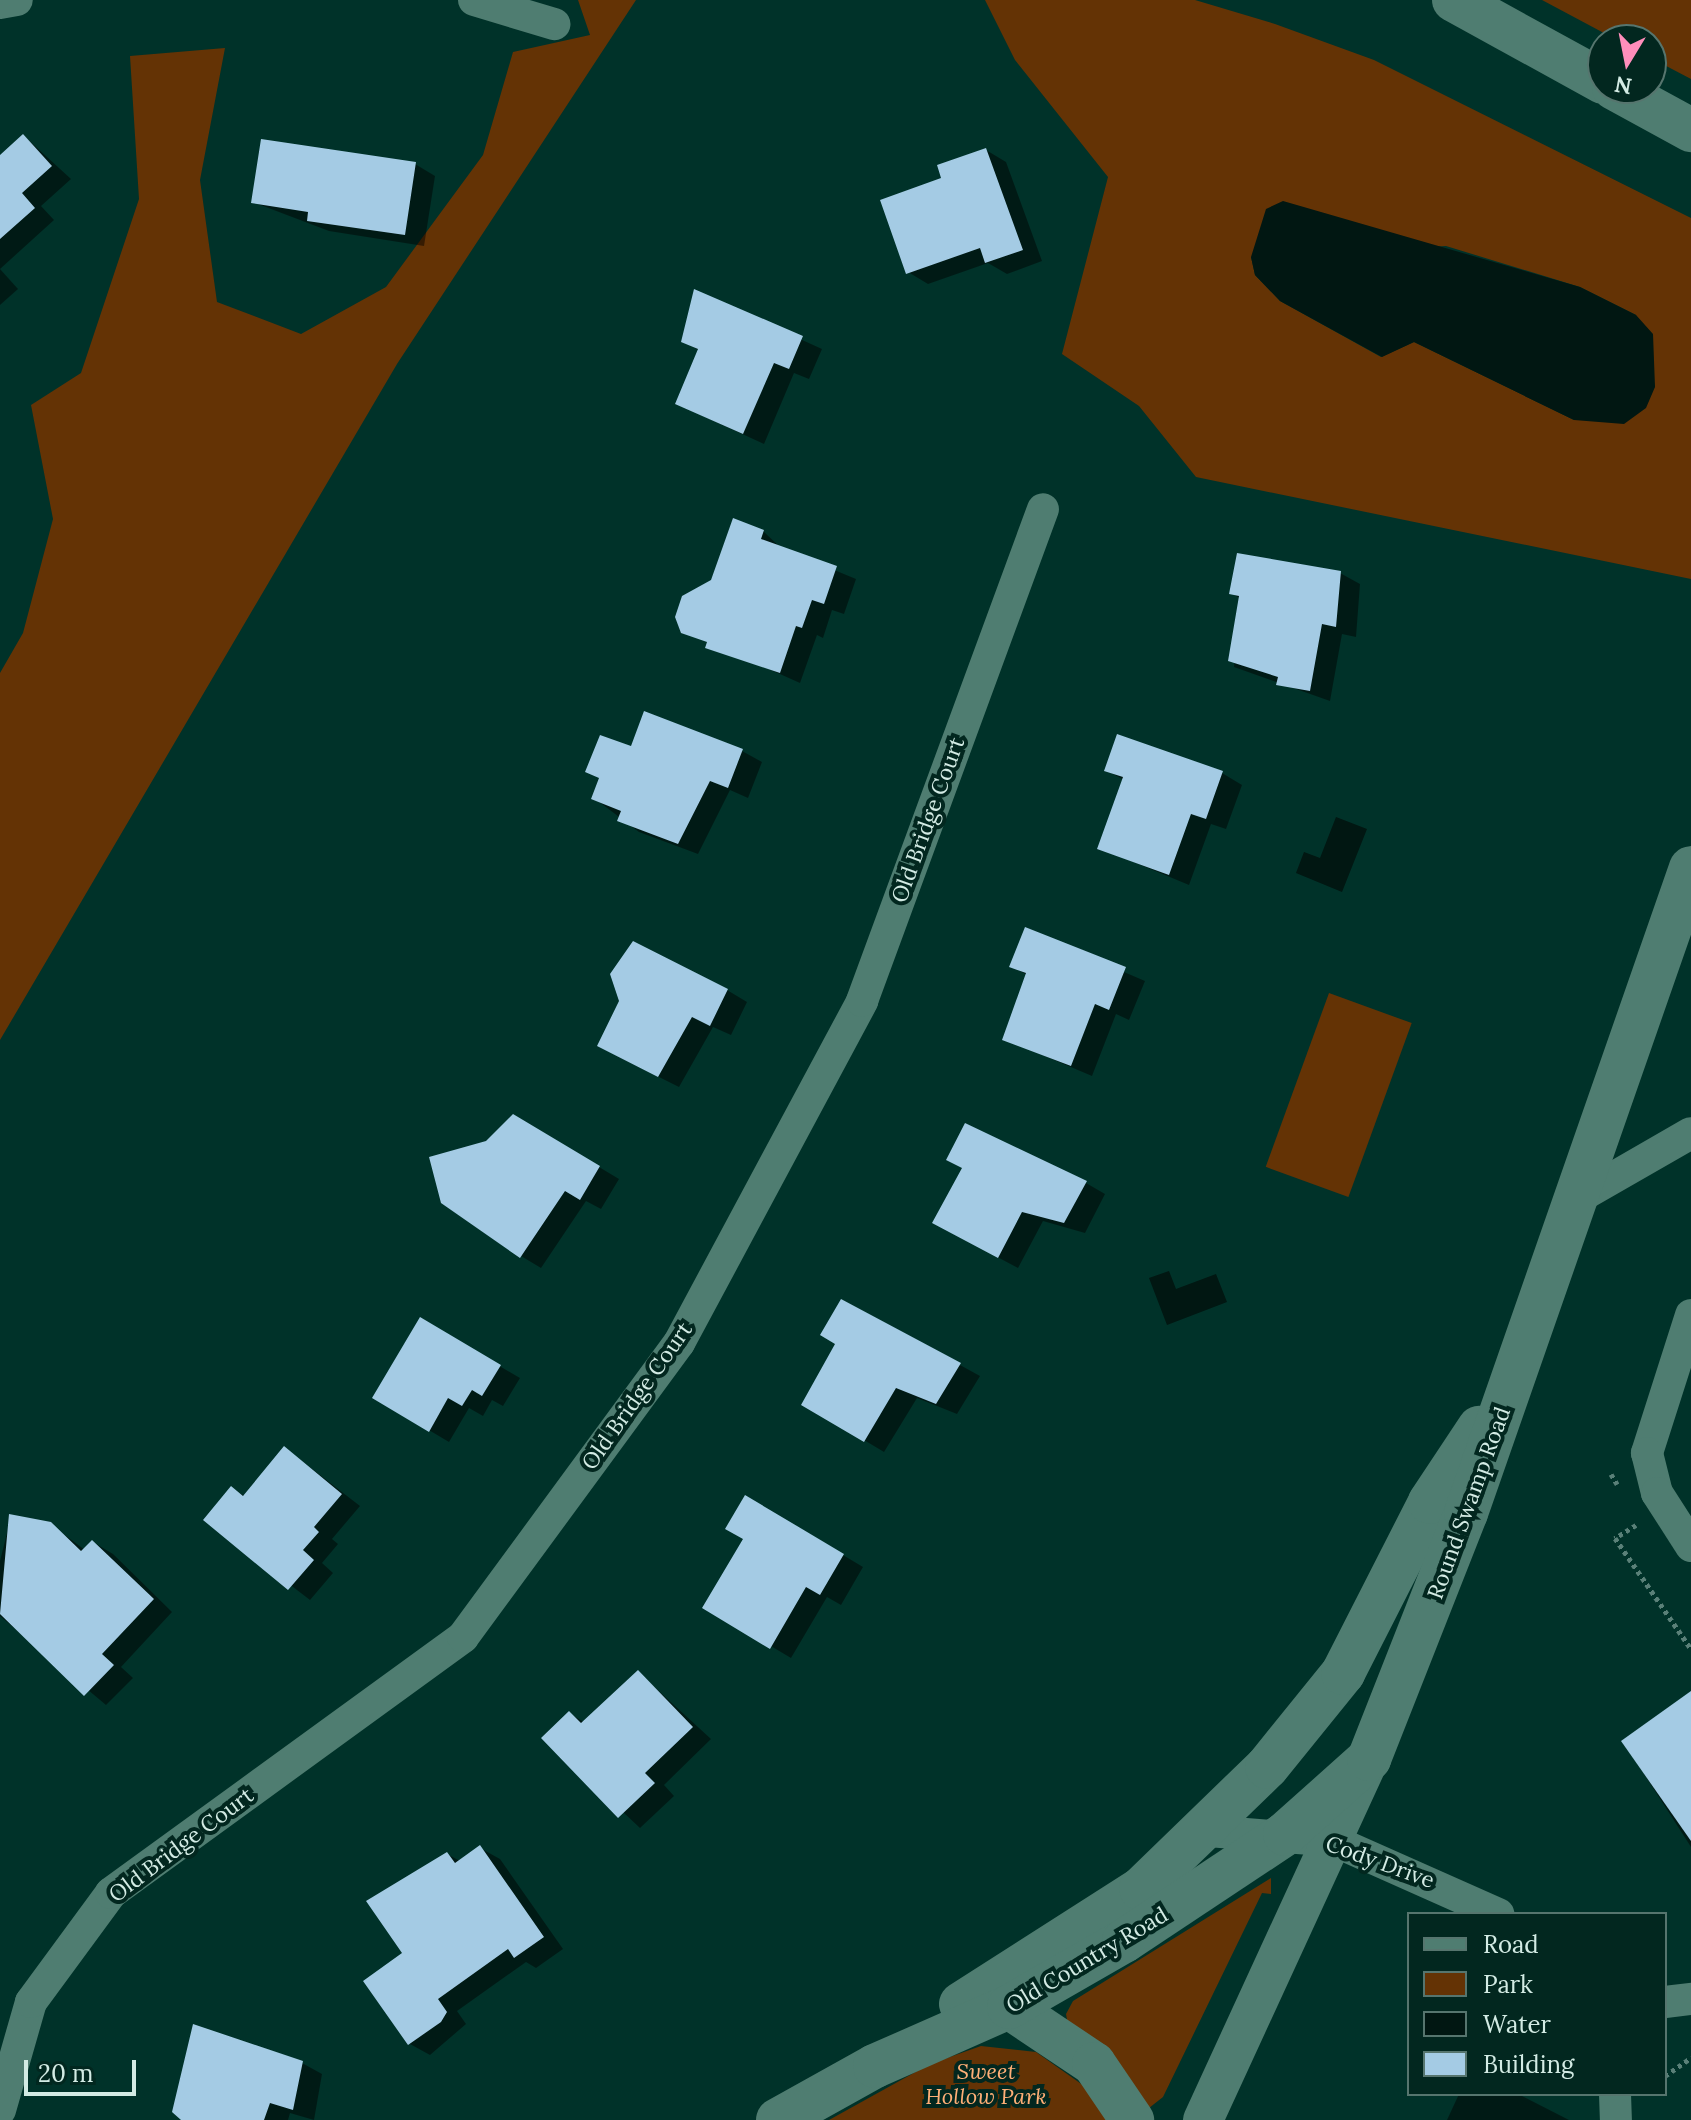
<!DOCTYPE html>
<style>
body{margin:0}
#map{position:relative;width:1691px;height:2120px;overflow:hidden;background:#003229;font-family:Lora,serif}
div>[style]{position:absolute}
.green>*{inset:0;background:#643305;transform-origin:0 0}
.water>*{inset:0;background:#011712}
.shadow>*{inset:0;background:#0007}
.building>*{inset:0;background:#a4cbe4}
.path>*{height:5px;margin-top:-2.5px;transform-origin:0;background:repeating-linear-gradient(90deg,#5a8078 0 4px,transparent 0 8px)}
.minor>*{height:32px;margin:-16px;padding:0 16px;transform-origin:16px;border-radius:16px;background:#4f7d71}
.tertiary>*{height:40px;margin:-20px;padding:0 20px;transform-origin:20px;border-radius:20px;background:#4f7d71}
.secondary>*{height:44px;margin:-22px;padding:0 22px;transform-origin:22px;border-radius:22px;background:#4f7d71}
span{translate:-50% -50%;white-space:nowrap;text-align:center;line-height:1.15;-webkit-text-stroke:8px #02271f;paint-order:stroke}
.street-label{font-size:22px;color:#d3ebe4}
.park-label{font-size:22px;color:#feaf77;font-style:italic}
.legend{position:absolute;left:1407px;top:1912px;width:260px;height:184px;box-sizing:border-box;background:#02271f;border:2px solid #56756e;margin:0;padding:10px 14px;list-style:none;font-size:24px;color:#d3ebe4}
.legend li{display:flex;align-items:center;gap:16px;height:40px}
.legend b{width:40px;border:2px solid #56756e}
.north{position:absolute;left:1587px;top:24px;width:80px;height:80px;box-sizing:border-box;background:#02271f;border:2px solid #56756e;border-radius:50%;rotate:190deg;font-size:22px;font-weight:700;line-height:32px;text-align:center;color:#d3ebe4}
.north::after{content:'';display:block;margin:auto;width:28px;height:36px;background:#ff8ebb;clip-path:polygon(50% 0,100% 100%,50% 72%,0 100%)}
.scale{position:absolute;left:24px;top:2060px;width:112px;height:36px;box-sizing:border-box;border:4px solid #d3ebe4;border-top:0;padding-left:10px;font-size:24px;line-height:28px;white-space:nowrap;color:#d3ebe4;-webkit-text-stroke:6px #02271f;paint-order:stroke}
</style>
<div id="map">
<div class="green">
<i style="clip-path:polygon(578px 0,636px 0,397px 364px,0 1040px,0 673px,23px 633px,53px 519px,31px 405px,81px 373px,139px 199px,130px 56px,225px 48px,200px 180px,217px 302px,301px 334px,386px 287px,483px 155px,513px 52px,590px 35px)"></i>
<i style="clip-path:polygon(evenodd,985px 0,1195px 0,1275px 24px,1374px 60px,1691px 218px,1691px 579px,1196px 477px,1139px 406px,1062px 354px,1108px 177px,1015px 60px,985px 0,1446px 246px,1580px 287px,1636px 315px,1655px 387px,1574px 420px,1414px 342px,1381px 357px,1280px 301px,1255px 275px,1251px 257px,1446px 246px)"></i>
<i style="clip-path:polygon(1542px 0,1691px 0,1691px 79px,1651px 58px,1651px 40px,1617px 40px)"></i>
<i style="left:1329px;top:993px;width:88px;height:185px;rotate:20deg"></i>
<i style="clip-path:polygon(1271px 1878px,1271px 1894px,1262px 1893px,1163px 2097px,1149px 2108px,1068px 2025px,1066px 2014px,1073px 2001px)"></i>
<i style="clip-path:polygon(981px 2046px,1036px 2052px,1087px 2088px,1107px 2120px,829px 2120px,930px 2064px)"></i>
</div>
<div class="water">
<i style="clip-path:polygon(1283px 201px,1580px 287px,1636px 315px,1653px 334px,1655px 387px,1646px 408px,1624px 424px,1574px 420px,1414px 342px,1382px 357px,1280px 301px,1255px 275px,1251px 257px,1266px 209px)"></i>
<i style="clip-path:polygon(1336px 817px,1367px 829px,1342px 892px,1296px 873px,1304px 852px,1320px 858px)"></i>
<i style="clip-path:polygon(1169px 1271px,1176px 1289px,1216px 1274px,1227px 1302px,1167px 1325px,1149px 1278px)"></i>
</div>
<div class="shadow">
<i style="clip-path:polygon(24px 136px,71px 179px,41px 206px,54px 220px,0 269px,0 157px)"></i>
<i style="clip-path:polygon(986px 150px,1006px 162px,1042px 261px,1007px 274px,988px 263px,928px 284px,908px 272px)"></i>
<i style="clip-path:polygon(415px 164px,435px 176px,424px 246px,329px 231px,253px 202px)"></i>
<i style="clip-path:polygon(0 269px,18px 289px,0 305px)"></i>
<i style="clip-path:polygon(696px 292px,822px 349px,809px 379px,794px 373px,764px 444px,677px 404px,700px 351px,683px 341px)"></i>
<i style="clip-path:polygon(763px 531px,781px 548px,856px 579px,844px 614px,832px 610px,823px 638px,817px 635px,800px 683px,683px 631px,712px 582px)"></i>
<i style="clip-path:polygon(1340px 573px,1360px 584px,1356px 637px,1342px 634px,1330px 701px,1234px 667px,1241px 599px,1231px 593px)"></i>
<i style="clip-path:polygon(632px 749px,742px 751px,762px 762px,748px 798px,730px 790px,698px 854px,639px 832px,594px 798px)"></i>
<i style="clip-path:polygon(1106px 770px,1222px 773px,1242px 785px,1226px 829px,1211px 824px,1189px 885px,1100px 848px,1124px 780px)"></i>
<i style="clip-path:polygon(1026px 930px,1145px 981px,1129px 1020px,1116px 1014px,1092px 1076px,1005px 1039px,1027px 975px,1012px 966px)"></i>
<i style="clip-path:polygon(727px 990px,747px 1002px,731px 1035px,713px 1027px,679px 1087px,619px 1057px)"></i>
<i style="clip-path:polygon(514px 1116px,619px 1179px,601px 1209px,586px 1201px,541px 1268px,521px 1256px,487px 1143px)"></i>
<i style="clip-path:polygon(1086px 1183px,1105px 1194px,1085px 1233px,1043px 1221px,1018px 1268px,954px 1234px)"></i>
<i style="clip-path:polygon(421px 1320px,520px 1378px,503px 1406px,492px 1400px,483px 1416px,469px 1408px,449px 1442px,375px 1398px)"></i>
<i style="clip-path:polygon(837px 1343px,960px 1365px,980px 1376px,957px 1414px,917px 1398px,884px 1452px,804px 1404px)"></i>
<i style="clip-path:polygon(285px 1448px,360px 1506px,332px 1539px,338px 1544px,322px 1563px,333px 1573px,310px 1600px,206px 1520px,232px 1489px,245px 1496px)"></i>
<i style="clip-path:polygon(746px 1497px,863px 1567px,841px 1605px,827px 1597px,791px 1658px,705px 1607px,745px 1539px)"></i>
<i style="clip-path:polygon(11px 1517px,50px 1524px,85px 1550px,93px 1542px,113px 1554px,172px 1612px,121px 1667px,133px 1678px,106px 1705px,0 1616px,0 1561px)"></i>
<i style="clip-path:polygon(638px 1672px,711px 1739px,664px 1785px,674px 1796px,640px 1828px,544px 1738px,570px 1714px,584px 1722px)"></i>
<i style="clip-path:polygon(1691px 1694px,1691px 1847px,1623px 1741px)"></i>
<i style="clip-path:polygon(480px 1848px,500px 1859px,563px 1949px,536px 1968px,526px 1962px,457px 2011px,466px 2024px,430px 2055px,410px 2044px,405px 1954px,447px 1854px,460px 1861px)"></i>
<i style="clip-path:polygon(302px 2063px,322px 2074px,314px 2120px,290px 2113px,288px 2120px,183px 2120px)"></i>
<i style="clip-path:polygon(1459px 2094px,1518px 2094px,1569px 2120px,1447px 2120px)"></i>
</div>
<div class="building">
<i style="clip-path:polygon(23px 134px,52px 166px,22px 193px,35px 208px,0 239px,0 155px)"></i>
<i style="clip-path:polygon(261px 139px,416px 162px,405px 235px,307px 221px,308px 212px,251px 203px)"></i>
<i style="clip-path:polygon(986px 148px,1023px 250px,985px 263px,980px 248px,906px 274px,880px 200px,941px 178px,937px 165px)"></i>
<i style="clip-path:polygon(694px 289px,803px 336px,789px 369px,774px 363px,743px 434px,675px 404px,698px 349px,681px 342px)"></i>
<i style="clip-path:polygon(733px 518px,764px 530px,761px 539px,837px 566px,824px 604px,812px 600px,802px 628px,796px 626px,780px 673px,705px 648px,707px 642px,681px 633px,675px 617px,682px 596px,711px 580px)"></i>
<i style="clip-path:polygon(1237px 553px,1341px 571px,1336px 627px,1322px 624px,1310px 691px,1276px 685px,1278px 677px,1228px 661px,1239px 596px,1229px 594px)"></i>
<i style="clip-path:polygon(644px 711px,743px 749px,728px 788px,710px 781px,678px 844px,617px 821px,621px 811px,591px 799px,599px 778px,585px 772px,600px 735px,631px 746px)"></i>
<i style="clip-path:polygon(1117px 734px,1223px 771px,1206px 819px,1191px 814px,1169px 875px,1097px 849px,1123px 777px,1104px 771px)"></i>
<i style="clip-path:polygon(1025px 927px,1126px 967px,1109px 1010px,1095px 1004px,1071px 1066px,1002px 1040px,1026px 973px,1009px 967px)"></i>
<i style="clip-path:polygon(633px 941px,728px 989px,710px 1026px,692px 1017px,658px 1077px,597px 1046px,619px 1001px,610px 974px)"></i>
<i style="clip-path:polygon(513px 1114px,600px 1166px,580px 1200px,565px 1191px,520px 1258px,441px 1203px,429px 1157px,486px 1141px)"></i>
<i style="clip-path:polygon(965px 1123px,1087px 1181px,1064px 1223px,1022px 1212px,998px 1258px,932px 1223px,962px 1168px,946px 1160px)"></i>
<i style="clip-path:polygon(841px 1299px,961px 1363px,936px 1404px,896px 1388px,864px 1442px,801px 1405px,835px 1344px,820px 1335px)"></i>
<i style="clip-path:polygon(420px 1317px,501px 1365px,482px 1396px,472px 1390px,462px 1406px,448px 1398px,429px 1432px,372px 1398px)"></i>
<i style="clip-path:polygon(284px 1446px,342px 1494px,314px 1527px,319px 1532px,303px 1550px,314px 1560px,288px 1590px,203px 1520px,231px 1486px,243px 1496px)"></i>
<i style="clip-path:polygon(745px 1495px,844px 1554px,820px 1595px,806px 1587px,770px 1649px,702px 1608px,743px 1539px,725px 1529px)"></i>
<i style="clip-path:polygon(9px 1514px,51px 1522px,81px 1551px,92px 1540px,154px 1599px,102px 1654px,114px 1665px,84px 1696px,0 1614px)"></i>
<i style="clip-path:polygon(638px 1670px,693px 1727px,645px 1773px,655px 1783px,618px 1818px,541px 1738px,569px 1711px,581px 1723px)"></i>
<i style="clip-path:polygon(1691px 1691px,1691px 1841px,1621px 1741px)"></i>
<i style="clip-path:polygon(480px 1845px,544px 1937px,514px 1958px,508px 1949px,438px 1999px,447px 2012px,441px 2022px,408px 2045px,363px 1981px,402px 1953px,366px 1901px,447px 1852px,455px 1863px)"></i>
<i style="clip-path:polygon(193px 2024px,303px 2061px,293px 2110px,270px 2103px,264px 2120px,181px 2120px,172px 2112px)"></i>
</div>
<div class="path">
<i style="left:1611px;top:1474px;width:12px;rotate:59deg"></i>
<i style="left:1636px;top:1525px;width:25px;rotate:148deg"></i>
<i style="left:1615px;top:1538px;width:135px;rotate:55.6deg"></i>
<i style="left:1665px;top:2076px;width:32px;rotate:-35deg"></i>
</div>
<div class="minor">
<i style="left:474px;top:0;width:84px;rotate:16.7deg"></i>
<i style="left:0;top:3px;width:17px;rotate:-10deg"></i>
<i style="left:1571px;top:1202px;width:138px;rotate:-29.9deg"></i>
<i style="left:1691px;top:1315px;width:145px;rotate:107.7deg"></i>
<i style="left:1647px;top:1453px;width:41px;rotate:76deg"></i>
<i style="left:1657px;top:1493px;width:63px;rotate:57.3deg"></i>
<i style="left:1208px;top:1831px;width:126px;rotate:4.5deg"></i>
<i style="left:1334px;top:1841px;width:180px;rotate:24deg"></i>
<i style="left:1665px;top:2002px;width:26px;rotate:-7deg"></i>
<i style="left:1615px;top:2094px;width:26px;rotate:88deg"></i>
<i style="left:0;top:2110px;width:112px;rotate:-74deg"></i>
<i style="left:31px;top:2002px;width:135px;rotate:-53.7deg"></i>
<i style="left:111px;top:1893px;width:435px;rotate:-36deg"></i>
<i style="left:463px;top:1637px;width:365px;rotate:-53.7deg"></i>
<i style="left:679px;top:1343px;width:388px;rotate:-61.8deg"></i>
<i style="left:862px;top:1001px;width:524px;rotate:-69.8deg"></i>
</div>
<div class="tertiary">
<i style="left:1203px;top:2120px;width:397px;rotate:-65.3deg"></i>
</div>
<div class="secondary">
<i style="left:1454px;top:0;width:170px;rotate:28.8deg"></i>
<i style="left:1614px;top:88px;width:88px;rotate:28.6deg"></i>
<i style="left:961px;top:2004px;width:214px;rotate:-32.6deg"></i>
<i style="left:1141px;top:1889px;width:175px;rotate:-44.1deg"></i>
<i style="left:1267px;top:1767px;width:121px;rotate:-51deg"></i>
<i style="left:1343px;top:1673px;width:192px;rotate:-63deg"></i>
<i style="left:1430px;top:1502px;width:89px;rotate:-56.5deg"></i>
<i style="left:1009px;top:2007px;width:102px;rotate:33.8deg"></i>
<i style="left:1094px;top:2064px;width:68px;rotate:55.8deg"></i>
<i style="left:778px;top:2120px;width:111px;rotate:-29.1deg"></i>
<i style="left:875px;top:2066px;width:146px;rotate:-23.8deg"></i>
<i style="left:1009px;top:2007px;width:133px;rotate:-29.9deg"></i>
<i style="left:1124px;top:1941px;width:193px;rotate:-33.6deg"></i>
<i style="left:1285px;top:1834px;width:113px;rotate:-41.8deg"></i>
<i style="left:1369px;top:1759px;width:264px;rotate:-68.5deg"></i>
<i style="left:1466px;top:1513px;width:683px;rotate:-70.77deg"></i>
</div>
<div class="street-label">
<span style="left:928px;top:820px;rotate:-70deg">Old Bridge Court</span>
<span style="left:637px;top:1396px;rotate:-55deg">Old Bridge Court</span>
<span style="left:1469px;top:1503px;rotate:-70deg">Round Swamp Road</span>
<span style="left:181px;top:1845px;rotate:-37deg">Old Bridge Court</span>
<span style="left:1380px;top:1862px;rotate:20deg">Cody Drive</span>
<span style="left:1087px;top:1960px;rotate:-31deg">Old Country Road</span>
</div>
<div class="park-label">
<span style="left:986px;top:2084px">Sweet<br>Hollow Park</span>
</div>
<ul class="legend">
<li><b style="height:10px;background:#4f7d71"></b>Road</li>
<li><b style="height:22px;background:#643305"></b>Park</li>
<li><b style="height:22px;background:#011712"></b>Water</li>
<li><b style="height:22px;background:#a4cbe4"></b>Building</li>
</ul>
<div class="north">N</div>
<div class="scale">20 m</div>
</div>
